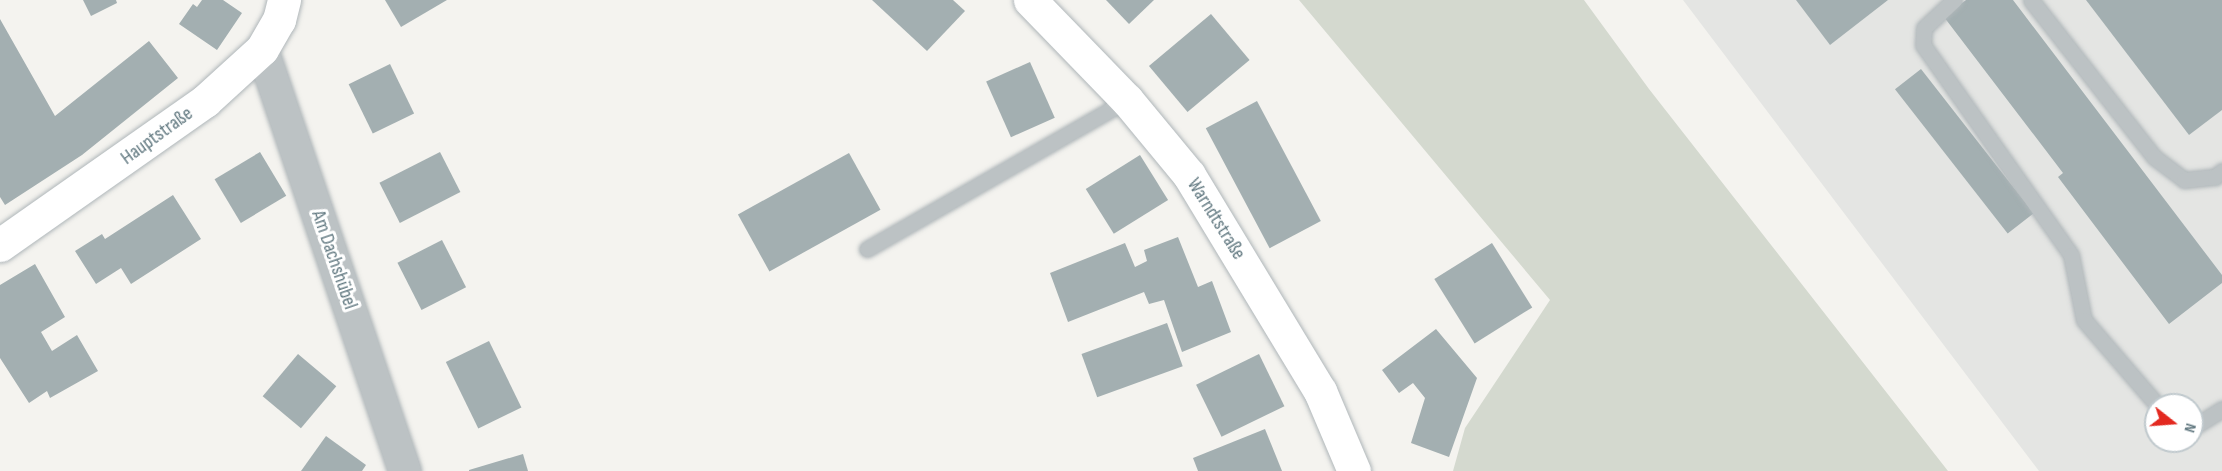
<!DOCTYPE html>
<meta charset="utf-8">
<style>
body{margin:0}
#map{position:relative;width:2222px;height:471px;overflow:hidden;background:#f4f3ef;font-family:"Sofia Sans Condensed",sans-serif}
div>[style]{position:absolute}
.built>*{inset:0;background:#e4e5e3}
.green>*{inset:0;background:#d4d9cf}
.building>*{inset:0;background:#a3afb1;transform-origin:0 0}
.roads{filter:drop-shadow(0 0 2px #afb6b9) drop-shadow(0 0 2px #afb6b9)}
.lane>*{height:15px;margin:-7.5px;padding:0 7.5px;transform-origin:7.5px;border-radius:7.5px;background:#bcc2c4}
.street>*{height:32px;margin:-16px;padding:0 16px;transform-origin:16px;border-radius:16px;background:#bcc2c4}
.secondary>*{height:33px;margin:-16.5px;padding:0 16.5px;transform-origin:16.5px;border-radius:16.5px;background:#fff}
span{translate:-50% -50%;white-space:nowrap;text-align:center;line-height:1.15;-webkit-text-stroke:6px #fff;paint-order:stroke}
.street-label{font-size:20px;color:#627981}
.north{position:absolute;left:2144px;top:393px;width:60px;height:60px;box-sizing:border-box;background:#fff;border:2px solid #c0c9cd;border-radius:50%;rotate:107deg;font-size:16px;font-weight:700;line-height:24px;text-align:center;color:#627981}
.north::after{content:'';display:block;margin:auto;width:21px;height:27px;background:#e32920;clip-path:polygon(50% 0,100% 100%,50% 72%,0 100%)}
</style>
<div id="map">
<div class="built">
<i style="clip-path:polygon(evenodd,1683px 0,2222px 0,2222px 471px,2039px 471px,1683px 0,2156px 405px,2192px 405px,2192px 441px,2156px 441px,2156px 405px)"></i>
</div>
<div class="green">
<i style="clip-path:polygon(1299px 0,1584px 0,1649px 89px,1948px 471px,1453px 471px,1465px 428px,1550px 300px)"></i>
</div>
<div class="building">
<i style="clip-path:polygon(83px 0,116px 0,117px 3px,91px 16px)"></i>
<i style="clip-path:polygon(202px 0,223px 0,242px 13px,217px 50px,179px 24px,193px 4px,197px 7px)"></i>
<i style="clip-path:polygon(385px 0,447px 0,401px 27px)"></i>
<i style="clip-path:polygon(872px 0,953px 0,965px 11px,927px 51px)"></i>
<i style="clip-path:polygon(1106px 0,1154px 0,1129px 24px)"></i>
<i style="clip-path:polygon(1796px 0,1888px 0,1830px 45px)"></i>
<i style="clip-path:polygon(1966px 0,2013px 0,2222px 275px,2222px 283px,2169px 324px,2058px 177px,2063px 173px,1944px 17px)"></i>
<i style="clip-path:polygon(2086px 0,2222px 0,2222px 110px,2189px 135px)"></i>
<i style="left:1211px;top:14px;width:60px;height:81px;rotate:50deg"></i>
<i style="clip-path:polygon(0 19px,55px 116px,149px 41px,178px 78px,82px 155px,5px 205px,0 197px)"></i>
<i style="left:1030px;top:62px;width:61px;height:48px;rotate:66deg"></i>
<i style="left:390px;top:64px;width:55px;height:46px;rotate:64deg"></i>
<i style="left:1921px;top:69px;width:183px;height:33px;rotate:52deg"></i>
<i style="left:1257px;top:101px;width:136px;height:58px;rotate:62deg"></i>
<i style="left:260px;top:152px;width:51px;height:53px;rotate:59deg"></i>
<i style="left:440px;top:152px;width:45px;height:68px;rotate:63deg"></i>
<i style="left:849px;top:153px;width:65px;height:127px;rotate:61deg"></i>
<i style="left:1140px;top:155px;width:53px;height:64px;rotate:58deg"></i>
<i style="clip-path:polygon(173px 195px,201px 239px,131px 284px,121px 268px,96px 284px,75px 251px,102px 234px,105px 239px)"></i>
<i style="clip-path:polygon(1178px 237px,1198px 287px,1212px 281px,1231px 332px,1182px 352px,1164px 300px,1149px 304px,1144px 292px,1068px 322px,1050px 273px,1125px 243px,1135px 267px,1147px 261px,1144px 250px)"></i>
<i style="left:442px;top:240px;width:53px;height:50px;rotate:63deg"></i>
<i style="left:1492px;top:243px;width:76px;height:68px;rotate:58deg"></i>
<i style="clip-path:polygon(35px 264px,65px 317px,41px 332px,52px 351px,77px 335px,98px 371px,50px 398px,47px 391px,29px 403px,0 358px,0 285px)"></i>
<i style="left:1167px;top:323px;width:46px;height:91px;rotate:70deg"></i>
<i style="clip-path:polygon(1436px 329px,1477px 378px,1449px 457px,1411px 443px,1425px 398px,1413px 383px,1399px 393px,1382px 370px)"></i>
<i style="left:489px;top:341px;width:74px;height:48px;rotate:64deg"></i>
<i style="left:298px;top:354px;width:50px;height:55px;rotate:40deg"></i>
<i style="left:1259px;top:354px;width:58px;height:70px;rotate:64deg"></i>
<i style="clip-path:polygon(1265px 429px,1282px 471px,1198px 471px,1193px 458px)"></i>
<i style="clip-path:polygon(326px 436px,366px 465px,362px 471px,301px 471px)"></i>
<i style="clip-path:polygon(523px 454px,528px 471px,469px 471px,469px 470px)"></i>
</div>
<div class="roads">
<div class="lane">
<i style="left:1954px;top:0;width:41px;rotate:137deg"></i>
<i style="left:1924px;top:28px;width:17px;rotate:93deg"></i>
<i style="left:1923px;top:45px;width:257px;rotate:54.8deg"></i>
<i style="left:2071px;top:255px;width:66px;rotate:78.7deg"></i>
<i style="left:2084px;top:320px;width:112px;rotate:49.3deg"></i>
<i style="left:2031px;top:0;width:199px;rotate:51.9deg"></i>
<i style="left:2154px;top:157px;width:38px;rotate:37deg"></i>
<i style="left:2184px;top:180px;width:31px;rotate:-6deg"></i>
<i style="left:2215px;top:177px;width:9px;rotate:-41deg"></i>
<i style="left:867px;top:249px;width:300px;rotate:-29.8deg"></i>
<i style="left:2192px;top:428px;width:36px;rotate:-32deg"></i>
</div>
<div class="street">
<i style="left:262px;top:49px;width:446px;rotate:71.3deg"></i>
</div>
<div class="secondary">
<i style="left:1030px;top:0;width:139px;rotate:45.9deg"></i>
<i style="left:1127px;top:100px;width:97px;rotate:50.4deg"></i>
<i style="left:1189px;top:175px;width:253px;rotate:58.8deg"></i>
<i style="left:1320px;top:391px;width:87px;rotate:67deg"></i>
<i style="left:0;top:245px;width:251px;rotate:-35.1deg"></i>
<i style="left:205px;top:101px;width:77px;rotate:-42.4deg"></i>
<i style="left:262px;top:49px;width:34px;rotate:-60deg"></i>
<i style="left:279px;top:20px;width:21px;rotate:-76deg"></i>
</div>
</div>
<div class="street-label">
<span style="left:157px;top:136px;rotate:-36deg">Hauptstraße</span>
<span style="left:1216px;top:219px;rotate:58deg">Warndtstraße</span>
<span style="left:334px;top:260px;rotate:71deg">Am Dachshübel</span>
</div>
<div class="north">N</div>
</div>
